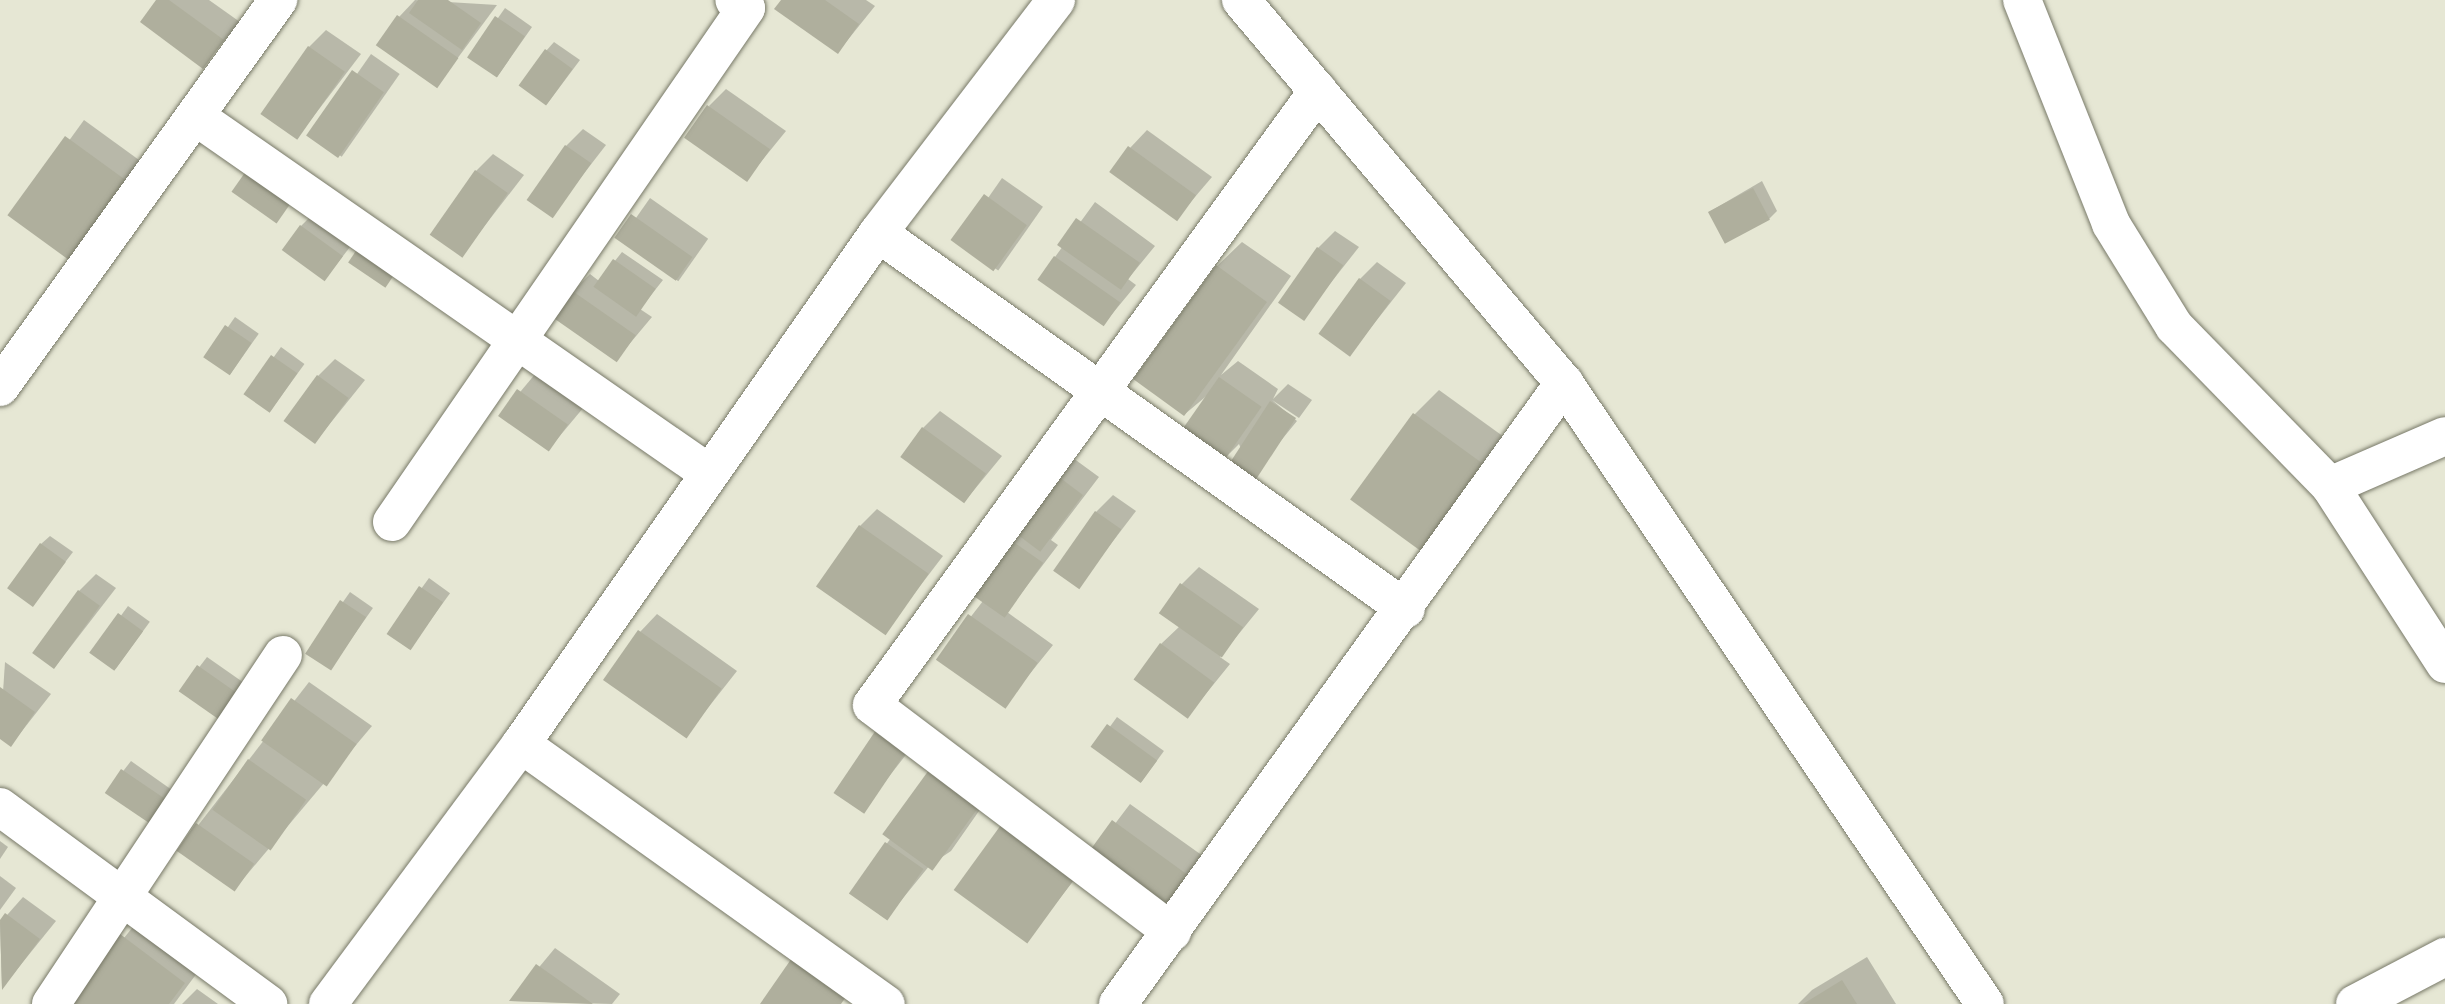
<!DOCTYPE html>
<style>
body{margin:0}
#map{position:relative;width:2445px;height:1004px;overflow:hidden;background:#e6e7d4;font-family:"Source Sans 3",sans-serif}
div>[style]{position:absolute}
.shadow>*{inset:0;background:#0003;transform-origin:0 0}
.building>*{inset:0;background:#afaf9d;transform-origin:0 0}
.roads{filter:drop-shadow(0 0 2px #787968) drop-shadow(0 0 2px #787968)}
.minor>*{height:38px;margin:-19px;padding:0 19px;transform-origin:19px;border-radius:19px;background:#fff}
span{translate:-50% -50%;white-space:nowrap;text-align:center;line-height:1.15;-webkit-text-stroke:6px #e6e7d4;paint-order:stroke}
</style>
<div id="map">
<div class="shadow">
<i style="clip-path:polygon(159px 0,209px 0,240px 22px,203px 66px)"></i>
<i style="clip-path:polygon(415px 0,497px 5px,437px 86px,399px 17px)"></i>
<i style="clip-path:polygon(783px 0,866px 0,875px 6px,838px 52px)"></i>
<i style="left:505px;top:8px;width:33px;height:61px;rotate:35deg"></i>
<i style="clip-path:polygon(326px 30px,361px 54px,297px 138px,309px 47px)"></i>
<i style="clip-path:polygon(554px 42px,580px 60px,547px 104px,546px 51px)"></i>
<i style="left:371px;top:54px;width:35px;height:101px;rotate:35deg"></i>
<i style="clip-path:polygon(726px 89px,786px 131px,746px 180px,709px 106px)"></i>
<i style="left:84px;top:120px;width:77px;height:121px;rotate:36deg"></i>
<i style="clip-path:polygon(583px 129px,606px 145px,551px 216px,566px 146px)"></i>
<i style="clip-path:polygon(1147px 130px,1212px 177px,1177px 218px,1130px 148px)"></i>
<i style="clip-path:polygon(493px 154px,524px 175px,462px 255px,476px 171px)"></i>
<i style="left:1002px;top:178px;width:50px;height:78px;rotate:35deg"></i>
<i style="clip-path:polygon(1762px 181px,1777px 211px,1769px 219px,1709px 212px)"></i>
<i style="left:650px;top:198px;width:71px;height:52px;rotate:35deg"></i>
<i style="clip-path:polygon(1095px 202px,1155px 246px,1128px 279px,1136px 285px,1103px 325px,1039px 279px)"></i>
<i style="clip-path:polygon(309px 218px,350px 247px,325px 279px,301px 226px)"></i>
<i style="clip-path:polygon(1335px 231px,1359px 247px,1303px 318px,1318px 248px)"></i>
<i style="clip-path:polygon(1242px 242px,1291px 276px,1221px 375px,1238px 361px,1278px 389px,1273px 399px,1288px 384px,1312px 400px,1299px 418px,1272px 400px,1297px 421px,1252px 476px,1239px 444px,1224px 459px,1210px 393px,1185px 414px,1217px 266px)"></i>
<i style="clip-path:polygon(622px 252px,663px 280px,640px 309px,652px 317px,616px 360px,573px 291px,590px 274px,599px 281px)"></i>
<i style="clip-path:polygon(1377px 262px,1406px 283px,1350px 354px,1360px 279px)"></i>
<i style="left:235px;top:317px;width:29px;height:50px;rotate:35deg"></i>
<i style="left:281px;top:347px;width:29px;height:59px;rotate:36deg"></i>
<i style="clip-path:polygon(335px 359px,365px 380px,316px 441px,318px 376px)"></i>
<i style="clip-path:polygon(536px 373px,584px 407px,548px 450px,500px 416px)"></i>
<i style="clip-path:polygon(1439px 390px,1511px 442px,1425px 552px,1414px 415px)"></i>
<i style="clip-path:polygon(940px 411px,1002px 456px,965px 501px,923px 428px)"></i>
<i style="clip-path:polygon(1073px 458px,1099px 477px,1051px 540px,1058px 545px,1007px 612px,1053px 645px,1004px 706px,938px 659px,983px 601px,1013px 542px)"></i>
<i style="clip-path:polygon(1113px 495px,1136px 511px,1078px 587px,1096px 512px)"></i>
<i style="clip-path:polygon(877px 509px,943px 556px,884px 633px,860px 526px)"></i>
<i style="clip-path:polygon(50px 536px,73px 552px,33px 604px,41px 544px)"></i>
<i style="clip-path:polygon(1199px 567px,1259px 609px,1220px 657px,1230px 664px,1188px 716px,1161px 644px,1180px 626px,1182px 584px)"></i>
<i style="clip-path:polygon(96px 574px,116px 588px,55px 667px,79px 591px)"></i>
<i style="left:429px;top:578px;width:26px;height:69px;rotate:36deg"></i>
<i style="left:350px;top:592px;width:28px;height:74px;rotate:35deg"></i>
<i style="left:128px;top:606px;width:27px;height:58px;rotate:36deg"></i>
<i style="clip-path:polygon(657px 614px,737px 671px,685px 737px,640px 632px)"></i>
<i style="clip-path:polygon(207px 657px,247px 685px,229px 710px,181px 691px)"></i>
<i style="clip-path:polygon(5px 662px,51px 694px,11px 745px,0 737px)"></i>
<i style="clip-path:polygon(309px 682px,372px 726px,234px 890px,179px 850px)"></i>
<i style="clip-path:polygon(895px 714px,923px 733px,862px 811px)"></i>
<i style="left:1117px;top:717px;width:58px;height:38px;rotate:36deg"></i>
<i style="clip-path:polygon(131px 761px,172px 790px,155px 812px,106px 793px)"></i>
<i style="clip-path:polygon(1000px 781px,951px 851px,930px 865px,886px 919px,850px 893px,891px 838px)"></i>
<i style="clip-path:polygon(1130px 804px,1210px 861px,1186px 893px,1093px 856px,1027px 940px)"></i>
<i style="clip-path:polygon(0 841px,8px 847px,0 859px)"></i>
<i style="clip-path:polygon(0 876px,16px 888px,0 910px)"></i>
<i style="clip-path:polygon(23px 897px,56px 921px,2px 988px,0 923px)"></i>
<i style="clip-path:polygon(146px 911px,209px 957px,174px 1004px,70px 1004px)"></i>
<i style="clip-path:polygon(555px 948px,620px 994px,612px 1004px,511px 1001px)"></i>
<i style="clip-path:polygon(1867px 957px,1896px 1004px,1798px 1004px,1812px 990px)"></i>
<i style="clip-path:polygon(197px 989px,218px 1004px,182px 1004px)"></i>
</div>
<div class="building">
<i style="clip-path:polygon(156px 0,169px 0,224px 40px,203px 69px,140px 22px)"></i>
<i style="clip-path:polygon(418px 0,448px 0,481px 23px,462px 50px,409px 13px)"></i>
<i style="clip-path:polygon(781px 0,825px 0,859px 24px,838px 54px,774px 9px)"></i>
<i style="left:397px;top:15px;width:75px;height:37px;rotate:35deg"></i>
<i style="left:495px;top:16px;width:36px;height:50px;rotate:34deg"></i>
<i style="left:308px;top:46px;width:45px;height:83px;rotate:35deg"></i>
<i style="left:545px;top:49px;width:34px;height:45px;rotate:36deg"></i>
<i style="left:352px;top:70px;width:39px;height:80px;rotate:35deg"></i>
<i style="left:707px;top:105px;width:77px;height:40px;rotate:35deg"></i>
<i style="left:65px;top:136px;width:80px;height:98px;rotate:36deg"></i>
<i style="left:565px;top:145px;width:32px;height:67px;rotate:35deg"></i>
<i style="left:1128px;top:146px;width:84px;height:32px;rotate:36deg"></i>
<i style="left:251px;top:164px;width:55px;height:34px;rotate:35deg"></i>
<i style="left:475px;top:170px;width:40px;height:79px;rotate:35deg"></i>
<i style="left:1753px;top:188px;width:36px;height:51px;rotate:62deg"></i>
<i style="left:984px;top:194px;width:53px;height:57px;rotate:36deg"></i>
<i style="left:631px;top:214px;width:75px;height:29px;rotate:35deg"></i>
<i style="left:1076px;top:218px;width:78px;height:33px;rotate:35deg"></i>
<i style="left:300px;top:225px;width:53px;height:31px;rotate:36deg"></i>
<i style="left:366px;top:236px;width:45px;height:32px;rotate:34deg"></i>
<i style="left:1317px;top:247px;width:32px;height:68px;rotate:35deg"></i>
<i style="left:1054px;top:256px;width:81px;height:29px;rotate:35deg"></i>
<i style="left:613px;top:259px;width:52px;height:34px;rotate:35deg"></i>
<i style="left:1216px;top:265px;width:63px;height:141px;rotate:36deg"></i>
<i style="left:1359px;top:278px;width:39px;height:69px;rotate:36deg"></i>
<i style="left:571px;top:290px;width:79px;height:33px;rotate:35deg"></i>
<i style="left:225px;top:325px;width:32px;height:39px;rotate:34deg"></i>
<i style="left:271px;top:355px;width:32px;height:48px;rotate:35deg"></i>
<i style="left:317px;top:375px;width:39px;height:57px;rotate:36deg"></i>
<i style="left:1219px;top:377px;width:52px;height:65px;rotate:35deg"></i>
<i style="left:517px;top:389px;width:62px;height:33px;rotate:35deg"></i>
<i style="left:1270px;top:401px;width:31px;height:73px;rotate:33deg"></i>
<i style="left:1413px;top:413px;width:92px;height:107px;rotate:36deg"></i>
<i style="left:922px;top:427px;width:79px;height:37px;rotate:36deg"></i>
<i style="left:1055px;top:474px;width:35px;height:71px;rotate:37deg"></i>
<i style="left:1095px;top:511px;width:32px;height:73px;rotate:35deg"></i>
<i style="left:859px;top:525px;width:85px;height:75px;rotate:35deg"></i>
<i style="left:1012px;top:541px;width:38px;height:67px;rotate:35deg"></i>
<i style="left:40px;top:543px;width:32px;height:56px;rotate:36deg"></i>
<i style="left:1180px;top:583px;width:77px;height:37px;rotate:35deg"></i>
<i style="left:419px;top:586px;width:29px;height:58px;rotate:34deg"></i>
<i style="left:78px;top:590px;width:27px;height:78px;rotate:36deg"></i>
<i style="left:340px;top:600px;width:31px;height:64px;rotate:33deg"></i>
<i style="left:118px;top:613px;width:31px;height:49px;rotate:36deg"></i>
<i style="left:968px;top:614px;width:85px;height:56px;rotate:35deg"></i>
<i style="left:638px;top:630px;width:102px;height:61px;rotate:35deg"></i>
<i style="left:1160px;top:643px;width:67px;height:45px;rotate:36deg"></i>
<i style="left:197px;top:665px;width:51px;height:32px;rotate:35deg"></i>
<i style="clip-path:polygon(0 687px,35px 712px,11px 747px,0 739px)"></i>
<i style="left:291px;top:698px;width:80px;height:52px;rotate:35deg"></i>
<i style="left:1107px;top:724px;width:62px;height:28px;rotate:36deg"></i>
<i style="left:876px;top:730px;width:37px;height:76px;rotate:34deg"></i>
<i style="left:248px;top:759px;width:71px;height:62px;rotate:35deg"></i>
<i style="left:934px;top:763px;width:62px;height:88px;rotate:36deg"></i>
<i style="left:121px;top:769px;width:53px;height:29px;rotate:34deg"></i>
<i style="left:1006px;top:818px;width:91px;height:89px;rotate:36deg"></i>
<i style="left:1112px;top:820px;width:101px;height:41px;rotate:36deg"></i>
<i style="left:196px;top:823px;width:71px;height:34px;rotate:35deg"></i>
<i style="left:885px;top:842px;width:47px;height:63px;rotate:35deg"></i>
<i style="clip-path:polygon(5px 913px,40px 939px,2px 990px,0 920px)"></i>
<i style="clip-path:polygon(120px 934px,185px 983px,169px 1004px,68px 1004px)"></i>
<i style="clip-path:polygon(794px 955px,848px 994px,841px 1004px,760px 1004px)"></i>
<i style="clip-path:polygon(536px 964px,593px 1004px,509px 1001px)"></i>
<i style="clip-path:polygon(1842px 980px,1857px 1004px,1803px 1004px)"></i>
</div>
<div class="roads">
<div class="minor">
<i style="left:1241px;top:0;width:501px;rotate:49.86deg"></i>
<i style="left:1564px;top:383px;width:750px;rotate:55.87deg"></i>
<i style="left:2022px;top:0;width:241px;rotate:68.3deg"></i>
<i style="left:2111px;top:224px;width:120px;rotate:58.3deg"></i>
<i style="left:2174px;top:326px;width:223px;rotate:45.7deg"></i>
<i style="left:2330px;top:486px;width:212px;rotate:57.1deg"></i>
<i style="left:195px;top:116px;width:624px;rotate:34.81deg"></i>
<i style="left:878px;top:233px;width:648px;rotate:35.46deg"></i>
<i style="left:0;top:387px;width:477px;rotate:-54.3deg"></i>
<i style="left:2330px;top:486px;width:125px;rotate:-23.5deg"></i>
<i style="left:392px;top:522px;width:624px;rotate:-55.44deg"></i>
<i style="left:746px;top:8px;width:14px;rotate:-146deg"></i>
<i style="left:521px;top:744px;width:448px;rotate:35.5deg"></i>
<i style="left:0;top:807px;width:333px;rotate:36.3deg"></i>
<i style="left:1172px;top:932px;width:376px;rotate:-142.9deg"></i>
<i style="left:872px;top:705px;width:759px;rotate:-54.01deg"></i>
<i style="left:51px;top:1004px;width:419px;rotate:-56.4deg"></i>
<i style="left:328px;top:1004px;width:324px;rotate:-53.4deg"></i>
<i style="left:521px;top:744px;width:623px;rotate:-55.06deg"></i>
<i style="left:878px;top:233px;width:293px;rotate:-52.6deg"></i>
<i style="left:1118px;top:1004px;width:765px;rotate:-54.31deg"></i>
<i style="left:2355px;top:1004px;width:102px;rotate:-27.6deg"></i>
</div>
</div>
</div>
